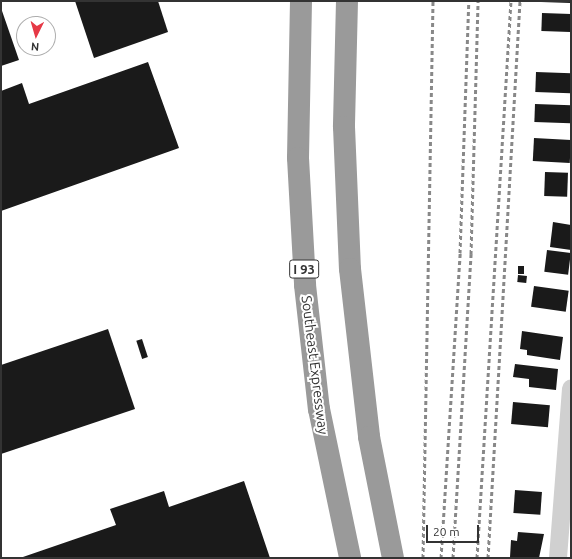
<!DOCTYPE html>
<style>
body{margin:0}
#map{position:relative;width:572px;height:559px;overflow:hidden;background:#fff;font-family:Ubuntu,sans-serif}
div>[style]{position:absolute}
.building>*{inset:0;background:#1a1a1a;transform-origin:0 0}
.minor>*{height:18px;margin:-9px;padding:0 9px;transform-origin:9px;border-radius:9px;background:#d0d0d0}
.motorway>*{height:22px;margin:-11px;padding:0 11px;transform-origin:11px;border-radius:11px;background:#9a9a9a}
.rail>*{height:3px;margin-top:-1.5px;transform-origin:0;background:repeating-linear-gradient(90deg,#888 0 4px,transparent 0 7px)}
span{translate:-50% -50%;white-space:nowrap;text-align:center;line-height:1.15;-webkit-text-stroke:4px #fff;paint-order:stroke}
.shield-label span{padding:1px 3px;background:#fff;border:1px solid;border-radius:3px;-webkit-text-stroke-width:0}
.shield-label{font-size:13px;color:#333;font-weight:700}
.street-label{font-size:14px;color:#333}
.frame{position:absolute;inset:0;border:2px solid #333;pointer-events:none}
.north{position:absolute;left:16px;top:16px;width:40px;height:40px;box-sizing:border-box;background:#fff;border:1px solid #adadad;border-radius:50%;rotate:185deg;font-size:11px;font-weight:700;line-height:16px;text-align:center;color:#333}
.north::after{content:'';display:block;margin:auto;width:14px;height:18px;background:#e63946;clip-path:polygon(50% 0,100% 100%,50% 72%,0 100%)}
.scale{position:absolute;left:426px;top:525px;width:53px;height:18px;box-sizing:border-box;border:2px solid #333;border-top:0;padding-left:5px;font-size:12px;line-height:14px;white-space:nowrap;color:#333;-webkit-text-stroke:3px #fff;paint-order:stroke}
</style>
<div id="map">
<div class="building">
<i style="clip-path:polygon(75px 1px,158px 1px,168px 32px,94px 58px)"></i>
<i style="clip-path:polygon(541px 1px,571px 1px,571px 3px,541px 2px)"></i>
<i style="clip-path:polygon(1px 8px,19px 60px,1px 66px)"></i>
<i style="left:542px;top:13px;width:29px;height:18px;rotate:2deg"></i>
<i style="clip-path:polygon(148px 62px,179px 148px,1px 211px,1px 91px,22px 83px,29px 104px)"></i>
<i style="left:536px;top:72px;width:35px;height:20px;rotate:2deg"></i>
<i style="left:535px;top:104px;width:36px;height:18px;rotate:2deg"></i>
<i style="left:534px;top:138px;width:37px;height:23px;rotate:3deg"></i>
<i style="left:545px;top:172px;width:23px;height:24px;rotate:2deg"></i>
<i style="clip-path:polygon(553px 222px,571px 225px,571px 250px,550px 247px)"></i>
<i style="left:547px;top:250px;width:24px;height:22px;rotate:7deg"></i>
<i style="left:518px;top:266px;width:6px;height:8px"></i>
<i style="left:518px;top:275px;width:9px;height:7px;rotate:6deg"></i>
<i style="left:534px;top:286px;width:35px;height:21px;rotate:8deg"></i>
<i style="clip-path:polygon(108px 329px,135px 409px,1px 454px,1px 365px)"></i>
<i style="clip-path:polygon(522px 331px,563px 337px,560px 360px,527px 355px,527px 350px,520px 349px)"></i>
<i style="left:142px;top:339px;width:19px;height:6px;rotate:72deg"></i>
<i style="clip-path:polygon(515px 364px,558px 369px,556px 390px,529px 387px,529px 379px,513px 377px)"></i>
<i style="left:513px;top:402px;width:37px;height:22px;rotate:5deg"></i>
<i style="clip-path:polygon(244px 481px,270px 558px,20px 558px,116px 525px,110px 509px,164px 491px,169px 507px)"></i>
<i style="left:515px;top:490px;width:27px;height:23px;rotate:4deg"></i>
<i style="clip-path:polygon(518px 532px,544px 534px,539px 558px,510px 557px,511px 540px,517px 541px)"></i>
</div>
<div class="minor">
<i style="left:558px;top:558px;width:170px;rotate:-85.6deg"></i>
</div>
<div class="motorway">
<i style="left:301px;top:1px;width:157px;rotate:91.1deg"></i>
<i style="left:298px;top:158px;width:127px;rotate:86.8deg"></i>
<i style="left:305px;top:285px;width:125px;rotate:83.6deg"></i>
<i style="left:319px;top:409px;width:152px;rotate:78.2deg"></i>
<i style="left:347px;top:1px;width:126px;rotate:91.4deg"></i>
<i style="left:344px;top:127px;width:142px;rotate:87.6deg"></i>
<i style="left:350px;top:269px;width:169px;rotate:83.5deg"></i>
<i style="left:369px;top:437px;width:123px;rotate:78.8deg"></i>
</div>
<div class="rail">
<i style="left:423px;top:558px;width:557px;rotate:-88.97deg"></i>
<i style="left:441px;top:558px;width:306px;rotate:-86.4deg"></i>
<i style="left:460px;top:253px;width:252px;rotate:-88deg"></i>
<i style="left:453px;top:558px;width:305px;rotate:-86.6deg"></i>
<i style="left:471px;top:254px;width:253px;rotate:-88.4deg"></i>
<i style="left:477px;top:558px;width:558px;rotate:-86.51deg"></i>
<i style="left:488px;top:558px;width:558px;rotate:-86.71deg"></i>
</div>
<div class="shield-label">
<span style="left:304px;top:269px">I 93</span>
</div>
<div class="street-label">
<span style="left:315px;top:365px;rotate:83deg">Southeast Expressway</span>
</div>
<div class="frame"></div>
<div class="north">N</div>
<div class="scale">20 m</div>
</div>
